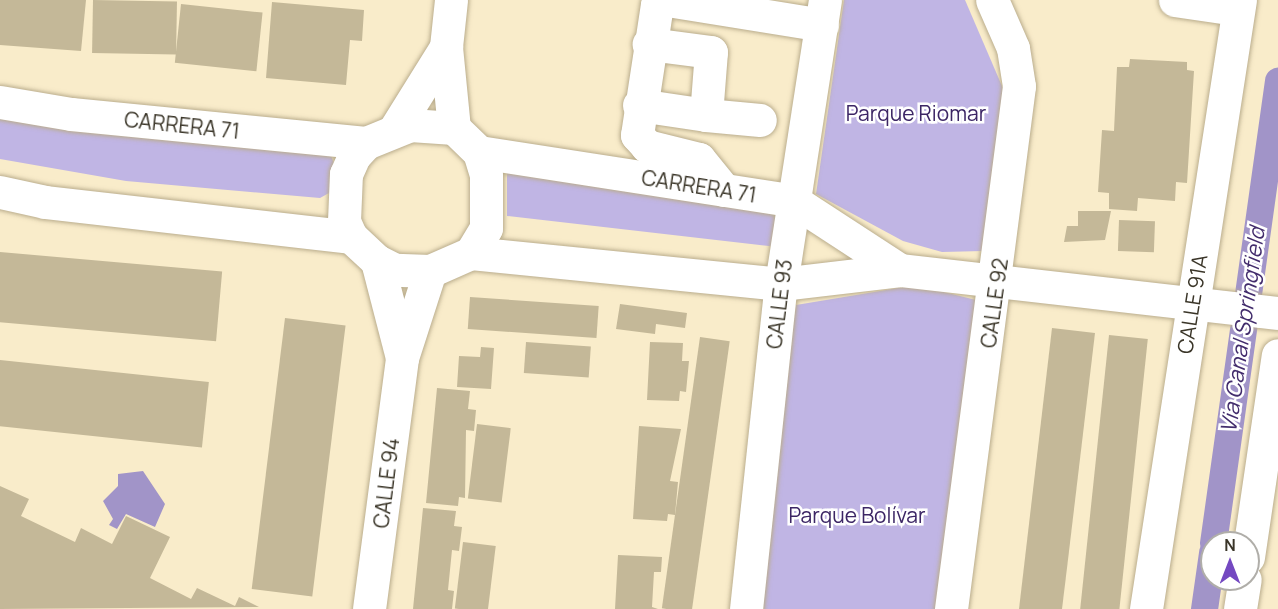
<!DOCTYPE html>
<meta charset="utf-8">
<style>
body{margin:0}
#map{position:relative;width:1278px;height:609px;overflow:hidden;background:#f9ecca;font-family:Manrope,sans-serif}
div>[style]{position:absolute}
.green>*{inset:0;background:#c0b5e4}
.water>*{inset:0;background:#a194c8}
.canal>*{height:27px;margin:-13.5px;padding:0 13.5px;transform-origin:13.5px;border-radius:13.5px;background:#a194c8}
.building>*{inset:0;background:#c4b898;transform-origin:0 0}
.roads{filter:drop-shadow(0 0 2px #baad8d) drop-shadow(0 0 2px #baad8d)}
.minor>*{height:33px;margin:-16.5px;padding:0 16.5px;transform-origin:16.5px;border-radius:16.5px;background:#fff}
span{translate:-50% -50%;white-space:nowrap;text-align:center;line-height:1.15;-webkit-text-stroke:5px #fff;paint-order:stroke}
.park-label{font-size:21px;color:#3c2665}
.street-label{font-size:21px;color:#3a3528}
.water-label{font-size:22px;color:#422c6c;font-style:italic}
.north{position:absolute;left:1200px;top:531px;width:60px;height:60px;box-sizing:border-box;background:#fff;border:2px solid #b0aea9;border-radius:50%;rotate:0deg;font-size:16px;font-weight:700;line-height:24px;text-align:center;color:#3a3528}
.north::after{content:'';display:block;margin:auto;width:21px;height:27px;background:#7449c1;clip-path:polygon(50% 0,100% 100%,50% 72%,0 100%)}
</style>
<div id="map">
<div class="green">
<i style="clip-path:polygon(844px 0,965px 0,1005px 93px,983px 251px,942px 252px,903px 241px,816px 194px)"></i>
<i style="clip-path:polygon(0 109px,330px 153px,335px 166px,329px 193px,320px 198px,126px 181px,0 159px)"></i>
<i style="clip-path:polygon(507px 163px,784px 206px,778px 247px,507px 216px)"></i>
<i style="clip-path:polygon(916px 285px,976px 300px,937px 609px,764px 609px,754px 586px,796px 305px)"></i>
</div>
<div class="water">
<i style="clip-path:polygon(143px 471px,165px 504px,155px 527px,126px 514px,117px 529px,109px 525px,113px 519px,103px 501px,118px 486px,118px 474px)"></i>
</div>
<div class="canal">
<i style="left:1213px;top:543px;width:467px;rotate:-82deg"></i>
<i style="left:1204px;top:609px;width:57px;rotate:-81.9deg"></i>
</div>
<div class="building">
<i style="clip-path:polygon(0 0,86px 0,81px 51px,0 45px)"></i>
<i style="left:93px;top:0;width:84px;height:53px;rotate:1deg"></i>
<i style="clip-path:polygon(272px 2px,364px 10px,362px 41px,350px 40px,346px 85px,266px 78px)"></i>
<i style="left:181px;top:4px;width:82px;height:59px;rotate:6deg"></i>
<i style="clip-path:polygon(1130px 59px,1187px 62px,1187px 70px,1194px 71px,1187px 183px,1176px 182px,1175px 201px,1138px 198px,1137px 211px,1109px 209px,1109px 193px,1098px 192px,1102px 130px,1114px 131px,1117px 67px,1129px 67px)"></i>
<i style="clip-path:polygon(1078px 211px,1111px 211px,1105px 240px,1064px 242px,1067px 226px,1078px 226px)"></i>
<i style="left:1119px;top:220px;width:36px;height:31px;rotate:2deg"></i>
<i style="left:0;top:252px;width:223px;height:70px;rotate:5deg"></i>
<i style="left:470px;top:297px;width:129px;height:32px;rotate:4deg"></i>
<i style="clip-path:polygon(620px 304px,687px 313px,685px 328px,656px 324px,655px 334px,616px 329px)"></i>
<i style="left:285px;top:318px;width:61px;height:273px;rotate:7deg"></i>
<i style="clip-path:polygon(1052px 328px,1095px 333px,1067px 568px,1062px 609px,1019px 609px)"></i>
<i style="left:1109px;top:335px;width:39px;height:276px;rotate:6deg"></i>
<i style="left:700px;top:337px;width:30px;height:274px;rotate:8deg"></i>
<i style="left:526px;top:342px;width:65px;height:31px;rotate:4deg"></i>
<i style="clip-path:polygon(650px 342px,683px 343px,682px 361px,689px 361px,686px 392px,680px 391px,679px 401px,647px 400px)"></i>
<i style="clip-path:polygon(481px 347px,494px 348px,491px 389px,457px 387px,459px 356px,480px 357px)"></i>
<i style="left:0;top:360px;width:210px;height:66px;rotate:6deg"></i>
<i style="clip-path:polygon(437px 388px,470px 391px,468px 409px,476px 410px,474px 431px,466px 430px,465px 498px,459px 497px,458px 506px,426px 503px)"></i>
<i style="left:477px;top:424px;width:34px;height:75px;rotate:7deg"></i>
<i style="clip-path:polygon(639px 426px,681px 429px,670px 481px,678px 482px,675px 515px,668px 514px,667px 521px,633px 519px)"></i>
<i style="clip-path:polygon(0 486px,29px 499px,21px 516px,75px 542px,81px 528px,112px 544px,126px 516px,170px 537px,150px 578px,191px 599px,197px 588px,235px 606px,239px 597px,259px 607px,0 609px)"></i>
<i style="clip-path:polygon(423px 508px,456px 511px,454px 526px,462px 527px,459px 551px,452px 550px,448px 590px,454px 591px,452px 609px,413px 609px)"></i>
<i style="left:463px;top:542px;width:33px;height:67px;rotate:7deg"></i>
<i style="clip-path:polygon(618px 555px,662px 557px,661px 572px,654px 572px,652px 607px,658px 609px,615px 609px)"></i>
</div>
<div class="roads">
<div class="minor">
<i style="left:451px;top:0;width:47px;rotate:96.1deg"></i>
<i style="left:446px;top:47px;width:81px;rotate:84.4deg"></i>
<i style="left:1175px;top:0;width:62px;rotate:8.4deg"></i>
<i style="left:0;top:102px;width:72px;rotate:9.6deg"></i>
<i style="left:71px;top:114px;width:296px;rotate:5.6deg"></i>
<i style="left:639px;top:105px;width:68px;rotate:8.5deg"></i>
<i style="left:706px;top:115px;width:63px;rotate:-85.5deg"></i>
<i style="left:711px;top:52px;width:63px;rotate:-172.6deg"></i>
<i style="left:706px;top:115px;width:54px;rotate:5.3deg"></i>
<i style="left:410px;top:125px;width:44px;rotate:3.9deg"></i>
<i style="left:454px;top:128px;width:35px;rotate:44deg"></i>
<i style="left:479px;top:152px;width:24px;rotate:73deg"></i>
<i style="left:486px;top:175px;width:53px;rotate:90deg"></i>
<i style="left:486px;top:228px;width:29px;rotate:121deg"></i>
<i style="left:471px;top:253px;width:45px;rotate:156.3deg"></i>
<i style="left:430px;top:271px;width:35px;rotate:-178deg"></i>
<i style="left:395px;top:270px;width:20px;rotate:-153deg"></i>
<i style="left:377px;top:261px;width:35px;rotate:-137deg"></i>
<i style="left:351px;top:237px;width:17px;rotate:-114deg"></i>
<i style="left:344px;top:221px;width:47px;rotate:-87.6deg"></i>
<i style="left:346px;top:174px;width:20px;rotate:-66deg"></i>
<i style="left:354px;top:156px;width:18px;rotate:-47deg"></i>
<i style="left:366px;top:143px;width:48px;rotate:-22.2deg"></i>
<i style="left:395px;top:129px;width:97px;rotate:-58.1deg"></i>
<i style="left:479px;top:152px;width:319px;rotate:8.8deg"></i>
<i style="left:794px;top:201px;width:126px;rotate:33.1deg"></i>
<i style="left:724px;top:190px;width:40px;rotate:-129deg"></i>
<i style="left:699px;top:159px;width:54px;rotate:-166deg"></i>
<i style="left:647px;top:146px;width:15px;rotate:-132deg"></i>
<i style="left:637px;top:135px;width:132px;rotate:-81.3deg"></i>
<i style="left:657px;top:5px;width:12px;rotate:-24deg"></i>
<i style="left:668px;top:0;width:156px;rotate:9.2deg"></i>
<i style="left:0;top:192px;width:46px;rotate:12.5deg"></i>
<i style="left:45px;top:202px;width:308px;rotate:6.5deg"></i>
<i style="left:471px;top:253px;width:312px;rotate:5.7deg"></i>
<i style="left:781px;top:284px;width:120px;rotate:-6.7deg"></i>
<i style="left:900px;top:270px;width:380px;rotate:6.5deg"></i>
<i style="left:377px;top:261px;width:100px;rotate:75.5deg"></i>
<i style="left:1248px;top:557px;width:204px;rotate:-81.6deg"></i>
<i style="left:369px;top:609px;width:253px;rotate:-82.5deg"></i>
<i style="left:402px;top:358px;width:91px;rotate:-72.2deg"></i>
<i style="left:746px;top:609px;width:327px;rotate:-83.9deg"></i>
<i style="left:781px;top:284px;width:287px;rotate:-81.2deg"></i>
<i style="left:951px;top:609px;width:527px;rotate:-82.59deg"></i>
<i style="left:1019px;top:86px;width:38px;rotate:-99deg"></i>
<i style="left:1013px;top:48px;width:52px;rotate:-113.6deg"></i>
<i style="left:1146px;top:609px;width:616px;rotate:-81.23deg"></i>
<i style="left:1240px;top:609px;width:30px;rotate:-81deg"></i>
</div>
</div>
<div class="park-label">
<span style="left:916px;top:113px">Parque Riomar</span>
<span style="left:857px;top:515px">Parque Bolívar</span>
</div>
<div class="street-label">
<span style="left:182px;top:125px;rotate:6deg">CARRERA 71</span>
<span style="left:699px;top:186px;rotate:9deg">CARRERA 71</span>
<span style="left:994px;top:303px;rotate:-82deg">CALLE 92</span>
<span style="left:779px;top:304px;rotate:-83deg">CALLE 93</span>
<span style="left:1192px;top:304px;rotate:-81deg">CALLE 91A</span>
<span style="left:386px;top:483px;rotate:-83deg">CALLE 94</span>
</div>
<div class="water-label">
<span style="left:1243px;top:330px;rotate:-82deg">Via Canal Springfield</span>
</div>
<div class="north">N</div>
</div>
